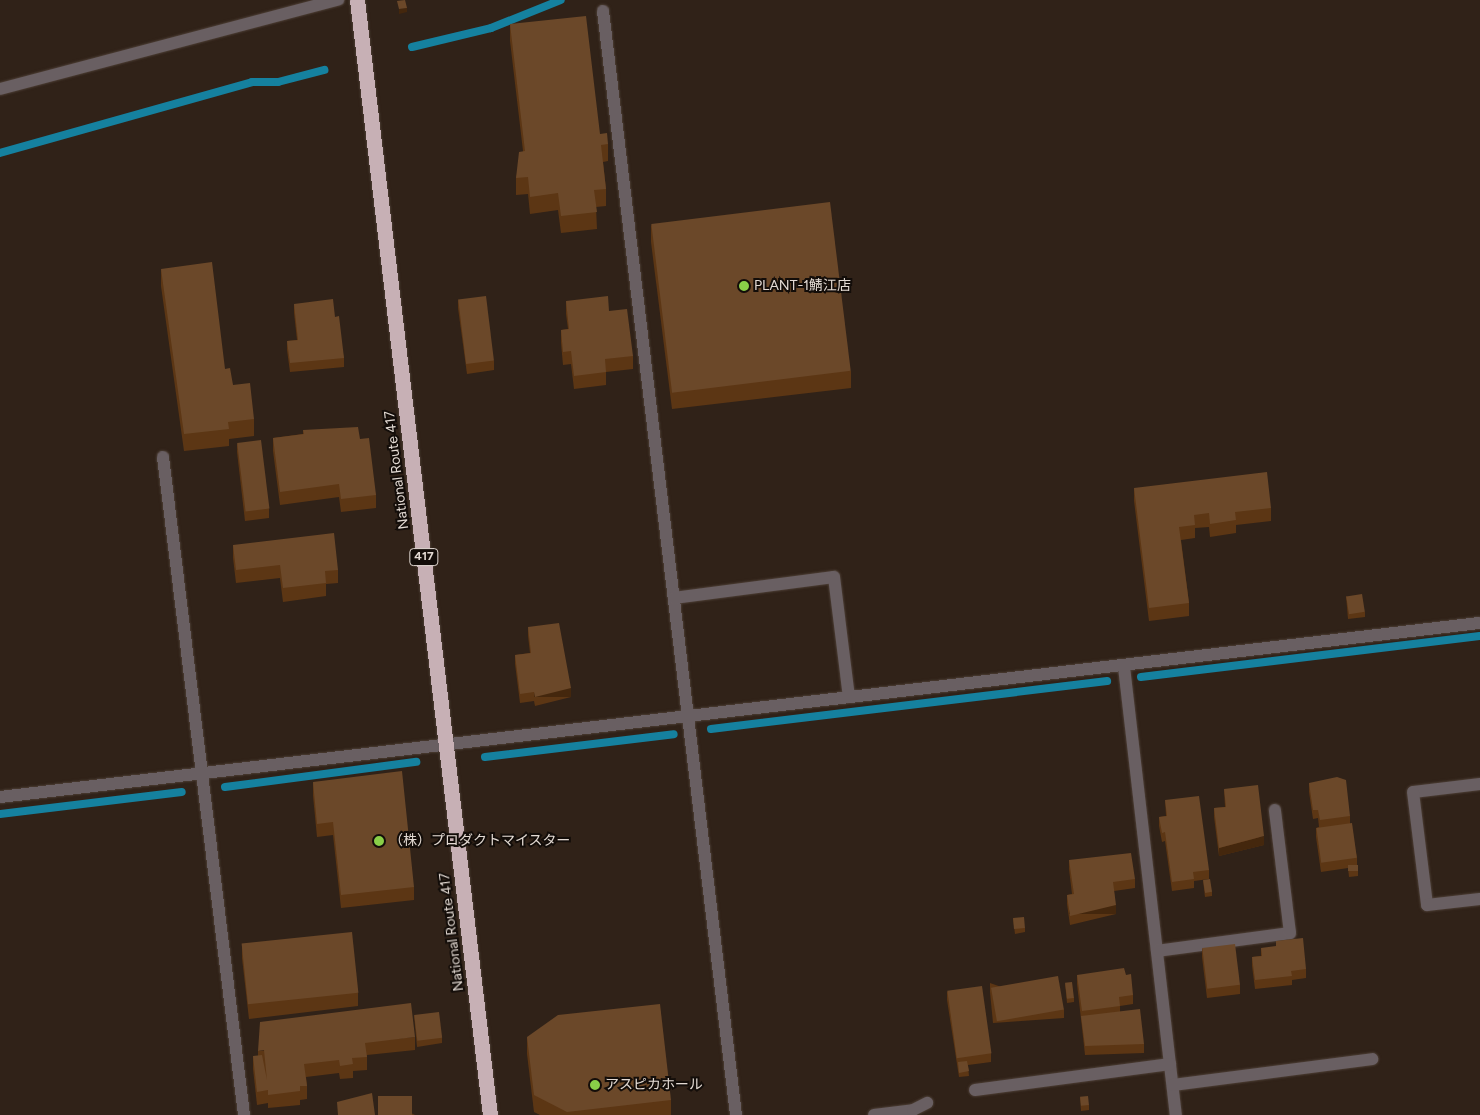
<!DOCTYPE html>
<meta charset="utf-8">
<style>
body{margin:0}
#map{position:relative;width:1480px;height:1115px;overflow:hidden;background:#302218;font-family:Figtree,"Noto Sans JP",sans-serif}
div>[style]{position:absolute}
.stream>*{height:8px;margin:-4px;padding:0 4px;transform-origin:4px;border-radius:4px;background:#15819f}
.roads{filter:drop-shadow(0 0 1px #4d3f36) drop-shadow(0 0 1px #4d3f36)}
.street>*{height:12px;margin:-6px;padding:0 6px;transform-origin:6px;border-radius:6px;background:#695f62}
.highway>*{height:15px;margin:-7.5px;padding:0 7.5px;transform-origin:7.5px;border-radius:7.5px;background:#c7b0b5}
.wall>*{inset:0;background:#5c3614}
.shaded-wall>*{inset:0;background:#44270d;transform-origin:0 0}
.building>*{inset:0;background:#6b4829;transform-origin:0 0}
.dots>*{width:14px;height:14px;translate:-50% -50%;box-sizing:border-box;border:2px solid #130d09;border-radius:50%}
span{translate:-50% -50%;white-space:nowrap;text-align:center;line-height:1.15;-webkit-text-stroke:4px #130d09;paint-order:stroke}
.shield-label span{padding:1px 4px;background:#130d09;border:1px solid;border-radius:4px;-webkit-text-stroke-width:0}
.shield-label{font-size:12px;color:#e3dad3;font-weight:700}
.poi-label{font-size:14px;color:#e3dad3}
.left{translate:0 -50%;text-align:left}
.street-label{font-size:14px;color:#e3dad3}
</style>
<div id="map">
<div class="stream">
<i style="left:412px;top:47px;width:81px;rotate:-13.5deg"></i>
<i style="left:491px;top:28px;width:75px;rotate:-21.8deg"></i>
<i style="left:0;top:153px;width:262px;rotate:-15.7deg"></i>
<i style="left:252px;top:82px;width:26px"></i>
<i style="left:278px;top:82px;width:48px;rotate:-14.6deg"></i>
<i style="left:1141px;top:677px;width:341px;rotate:-6.9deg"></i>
<i style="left:711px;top:729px;width:399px;rotate:-6.9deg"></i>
<i style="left:485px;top:757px;width:190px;rotate:-6.9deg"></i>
<i style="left:225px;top:787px;width:193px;rotate:-7.5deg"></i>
<i style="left:0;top:814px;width:183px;rotate:-6.9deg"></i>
</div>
<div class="roads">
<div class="street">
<i style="left:603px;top:11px;width:1112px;rotate:83.13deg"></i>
<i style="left:0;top:89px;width:350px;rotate:-14.8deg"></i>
<i style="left:163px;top:457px;width:663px;rotate:82.98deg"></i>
<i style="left:674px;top:598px;width:161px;rotate:-7.5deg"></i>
<i style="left:834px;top:577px;width:121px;rotate:82.9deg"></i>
<i style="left:1124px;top:667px;width:451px;rotate:83.4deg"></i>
<i style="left:1480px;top:784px;width:67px;rotate:173.2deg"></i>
<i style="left:1413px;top:792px;width:114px;rotate:82.9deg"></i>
<i style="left:1427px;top:905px;width:53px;rotate:-6.5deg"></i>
<i style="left:0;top:797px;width:1490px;rotate:-6.71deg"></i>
<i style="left:1157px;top:951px;width:134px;rotate:-7.7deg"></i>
<i style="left:1290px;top:933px;width:124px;rotate:-97deg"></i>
<i style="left:1173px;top:1085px;width:201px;rotate:-7.4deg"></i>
<i style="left:975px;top:1090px;width:197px;rotate:-7.6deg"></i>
<i style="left:874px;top:1115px;width:39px;rotate:-7deg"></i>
<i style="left:913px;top:1110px;width:16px;rotate:-27deg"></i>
</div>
<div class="highway">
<i style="left:357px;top:0;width:1123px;rotate:83.2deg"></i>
</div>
</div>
<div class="wall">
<i style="clip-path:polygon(510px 24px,608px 144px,608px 161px,603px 162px,606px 189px,606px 206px,596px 207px,597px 229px,561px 233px,558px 210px,530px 214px,528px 194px,516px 195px,516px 178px,523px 151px,510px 41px)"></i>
<i style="clip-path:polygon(651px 225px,851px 371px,851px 388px,672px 409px,651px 242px)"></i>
<i style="clip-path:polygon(161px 269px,225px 369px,233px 385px,254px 419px,254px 436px,229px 439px,229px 446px,184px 451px,161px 286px)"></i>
<i style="clip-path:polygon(458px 299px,494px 361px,494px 370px,467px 374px,458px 308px)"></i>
<i style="clip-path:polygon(566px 301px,609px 311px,633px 356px,633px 369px,606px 372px,606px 385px,574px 389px,571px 364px,563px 365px,561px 343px,561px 330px,568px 329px,566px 314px)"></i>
<i style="clip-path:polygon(294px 304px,335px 317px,344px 358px,344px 367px,290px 372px,287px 350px,287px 341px,297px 340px,294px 313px)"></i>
<i style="clip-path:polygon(303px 430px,360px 439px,376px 495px,376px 508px,341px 512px,339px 497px,280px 505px,273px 451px,273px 438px,303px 434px)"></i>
<i style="clip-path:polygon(237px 443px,269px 509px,269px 518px,245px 521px,237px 452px)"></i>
<i style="clip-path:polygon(1134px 488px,1271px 508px,1271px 521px,1236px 525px,1236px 533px,1210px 537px,1209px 527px,1195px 528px,1195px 538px,1181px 540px,1189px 603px,1189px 616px,1149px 621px,1134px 501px)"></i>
<i style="clip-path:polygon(233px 545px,338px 570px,338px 583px,326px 584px,326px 596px,283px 602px,280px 578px,236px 583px,233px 558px)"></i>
<i style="clip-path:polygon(1346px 596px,1365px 612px,1365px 617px,1348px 619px)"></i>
<i style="clip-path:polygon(528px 627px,571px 697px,535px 706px,534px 701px,520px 703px,515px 664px,515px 655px,530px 653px,528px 636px)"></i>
<i style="clip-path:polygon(313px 782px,414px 887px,414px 900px,341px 908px,333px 835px,317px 837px,313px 796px)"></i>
<i style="clip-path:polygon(1309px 783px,1350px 816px,1350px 823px,1357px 858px,1357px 866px,1358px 865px,1358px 876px,1349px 877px,1348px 868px,1321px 872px,1316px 837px,1316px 828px,1319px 827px,1318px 818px,1313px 819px,1309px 792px)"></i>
<i style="clip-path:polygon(1224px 789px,1264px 845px,1219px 856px,1214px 817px,1214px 808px,1225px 807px)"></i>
<i style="clip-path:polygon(1165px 800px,1209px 870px,1209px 879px,1194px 881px,1194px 888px,1172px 891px,1165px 841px,1162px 842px,1159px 826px,1159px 817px,1166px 816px)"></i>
<i style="clip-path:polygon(1069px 860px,1135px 879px,1135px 888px,1114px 891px,1116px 914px,1070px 925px,1067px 904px,1067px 895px,1072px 894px,1069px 869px)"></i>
<i style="clip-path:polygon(1203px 880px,1212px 892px,1212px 896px,1205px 897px)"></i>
<i style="clip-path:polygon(1013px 918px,1025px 928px,1025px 932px,1015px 934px)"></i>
<i style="clip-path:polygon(242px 944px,358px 993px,358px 1006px,249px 1019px,242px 958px)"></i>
<i style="clip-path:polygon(1202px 948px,1240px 985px,1240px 994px,1207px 998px,1202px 957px)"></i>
<i style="clip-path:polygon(1261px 948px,1306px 969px,1306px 978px,1292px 980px,1292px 985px,1255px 989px,1252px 966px,1252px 957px,1261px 956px)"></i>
<i style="clip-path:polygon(1077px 975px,1126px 975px,1133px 995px,1133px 1004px,1120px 1006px,1120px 1012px,1144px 1044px,1144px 1053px,1085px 1055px,1081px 1019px,1077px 984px)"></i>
<i style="clip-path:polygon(990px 983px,1064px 1009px,1064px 1018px,993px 1023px,990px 992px)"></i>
<i style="clip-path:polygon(1065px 983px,1074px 998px,1074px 1002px,1067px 1003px)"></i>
<i style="clip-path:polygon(947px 991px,991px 1053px,991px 1062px,968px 1065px,969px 1076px,959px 1077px,947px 1000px)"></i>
<i style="clip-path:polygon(414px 1015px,442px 1038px,442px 1043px,417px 1047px)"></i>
<i style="clip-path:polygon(415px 1037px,415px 1050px,367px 1055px,367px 1070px,353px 1071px,353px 1078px,340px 1079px,339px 1073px,306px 1077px,307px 1086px,307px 1099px,300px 1100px,300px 1105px,268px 1108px,268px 1103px,257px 1105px,253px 1069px,253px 1056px,258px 1056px,258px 1051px)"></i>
<i style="clip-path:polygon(527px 1037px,671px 1100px,671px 1115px,540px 1115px,534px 1112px,527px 1054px)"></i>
<i style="clip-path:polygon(378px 1096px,415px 1115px,379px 1115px)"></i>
<i style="clip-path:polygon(1080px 1097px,1089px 1105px,1089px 1110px,1081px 1111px)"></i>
</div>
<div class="shaded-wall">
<i style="clip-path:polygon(407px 8px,407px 12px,399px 14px,399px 9px)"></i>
<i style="left:571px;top:688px;width:9px;height:37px;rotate:90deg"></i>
<i style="clip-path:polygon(1264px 836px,1264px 845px,1219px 856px,1219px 848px)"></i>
<i style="left:1116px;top:905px;width:9px;height:47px;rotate:90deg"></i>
</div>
<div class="building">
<i style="clip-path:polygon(405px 0,407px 8px,399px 9px,397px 1px)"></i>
<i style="clip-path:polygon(586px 16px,600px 134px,607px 133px,608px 144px,601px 145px,606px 189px,594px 190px,597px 212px,561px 216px,558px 193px,530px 197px,528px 177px,516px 178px,519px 152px,525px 151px,510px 24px)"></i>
<i style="left:830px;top:202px;width:170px;height:180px;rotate:83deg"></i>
<i style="clip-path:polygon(212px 262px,225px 369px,230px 368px,233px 385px,250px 383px,254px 419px,228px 422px,229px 429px,184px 434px,161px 269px)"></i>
<i style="left:486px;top:296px;width:65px;height:28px;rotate:83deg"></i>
<i style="clip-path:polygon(608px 296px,609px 311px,627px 309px,633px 356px,605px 359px,606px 372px,574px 376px,571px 351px,563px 352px,561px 330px,569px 329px,566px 301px)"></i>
<i style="clip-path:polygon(333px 299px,335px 317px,339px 316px,344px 358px,290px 363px,287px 341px,298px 340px,294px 304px)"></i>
<i style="clip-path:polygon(358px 427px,360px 439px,369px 438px,376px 495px,341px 499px,339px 484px,280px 492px,273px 438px,304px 434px,303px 430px)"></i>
<i style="left:261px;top:440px;width:69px;height:24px;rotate:83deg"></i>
<i style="clip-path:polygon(1267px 472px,1271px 508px,1235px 512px,1236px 520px,1210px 524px,1209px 513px,1194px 515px,1195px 525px,1179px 527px,1189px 603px,1149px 608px,1134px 488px)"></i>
<i style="clip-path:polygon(334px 533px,338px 570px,325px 571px,326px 583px,283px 588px,280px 565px,236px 570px,233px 545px)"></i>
<i style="left:1362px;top:594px;width:18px;height:16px;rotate:81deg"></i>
<i style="clip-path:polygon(559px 623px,571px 688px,535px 697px,534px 692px,520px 694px,515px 655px,531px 653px,528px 627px)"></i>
<i style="clip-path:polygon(402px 771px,414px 887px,341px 895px,333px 822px,317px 824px,313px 782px)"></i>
<i style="clip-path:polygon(1337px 777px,1346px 780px,1350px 816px,1320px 820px,1318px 810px,1313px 810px,1309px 783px)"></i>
<i style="clip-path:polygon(1258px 785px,1264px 836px,1219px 848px,1214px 808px,1226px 807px,1224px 789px)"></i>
<i style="clip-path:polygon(1199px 796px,1209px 870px,1193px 872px,1194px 879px,1172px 882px,1165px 832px,1162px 833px,1159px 817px,1167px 816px,1165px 800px)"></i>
<i style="left:1352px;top:823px;width:35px;height:36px;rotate:82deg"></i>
<i style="clip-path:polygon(1131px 853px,1135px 879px,1113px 882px,1116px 905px,1070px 916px,1067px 895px,1074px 894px,1069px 860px)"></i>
<i style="left:1358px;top:865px;width:6px;height:10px;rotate:90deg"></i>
<i style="left:1210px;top:879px;width:13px;height:7px;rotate:81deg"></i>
<i style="left:1024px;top:917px;width:11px;height:11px;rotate:85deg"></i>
<i style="left:352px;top:932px;width:61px;height:111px;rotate:84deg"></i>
<i style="clip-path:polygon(1303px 938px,1306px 969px,1291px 971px,1292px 976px,1255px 980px,1252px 957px,1262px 956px,1261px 948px,1276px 946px,1276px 941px)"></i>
<i style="left:1235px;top:944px;width:41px;height:33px;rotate:83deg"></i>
<i style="clip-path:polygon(1124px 968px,1126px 975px,1131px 974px,1133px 995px,1119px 997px,1120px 1006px,1082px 1011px,1077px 975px)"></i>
<i style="left:1058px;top:976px;width:34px;height:68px;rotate:80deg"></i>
<i style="left:1072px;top:982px;width:16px;height:7px;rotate:83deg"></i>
<i style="left:982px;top:986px;width:68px;height:35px;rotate:82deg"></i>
<i style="clip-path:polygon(411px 1003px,415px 1037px,365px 1043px,367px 1057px,352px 1058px,353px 1064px,340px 1066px,339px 1060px,304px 1064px,307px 1086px,300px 1086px,300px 1091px,268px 1095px,268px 1090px,257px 1092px,253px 1056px,262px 1055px,267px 1080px,264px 1050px,258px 1051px,260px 1022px)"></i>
<i style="clip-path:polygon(660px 1004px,671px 1100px,567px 1112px,534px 1095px,527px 1037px,558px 1015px)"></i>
<i style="clip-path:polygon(1140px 1009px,1144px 1044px,1085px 1046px,1081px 1016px)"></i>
<i style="left:439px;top:1012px;width:26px;height:25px;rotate:83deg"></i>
<i style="clip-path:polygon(967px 1061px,969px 1071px,959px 1073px,958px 1062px)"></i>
<i style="clip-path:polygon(372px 1093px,375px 1115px,338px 1115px,337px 1102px)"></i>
<i style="left:378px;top:1096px;width:34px;height:19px"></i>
<i style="left:1088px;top:1096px;width:9px;height:8px;rotate:84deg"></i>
</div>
<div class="dots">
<i style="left:744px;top:286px;background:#89cf48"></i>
<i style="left:379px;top:841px;background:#89cf48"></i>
<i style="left:595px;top:1085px;background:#89cf48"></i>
</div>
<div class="shield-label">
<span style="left:424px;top:557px">417</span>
</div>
<div class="poi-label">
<span class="left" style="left:754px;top:286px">PLANT-1鯖江店</span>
<span class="left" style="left:389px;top:841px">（株）プロダクトマイスター</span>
<span class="left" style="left:605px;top:1085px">アスピカホール</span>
</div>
<div class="street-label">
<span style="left:397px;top:470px;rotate:-97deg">National Route 417</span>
<span style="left:452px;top:932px;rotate:-97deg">National Route 417</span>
</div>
</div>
